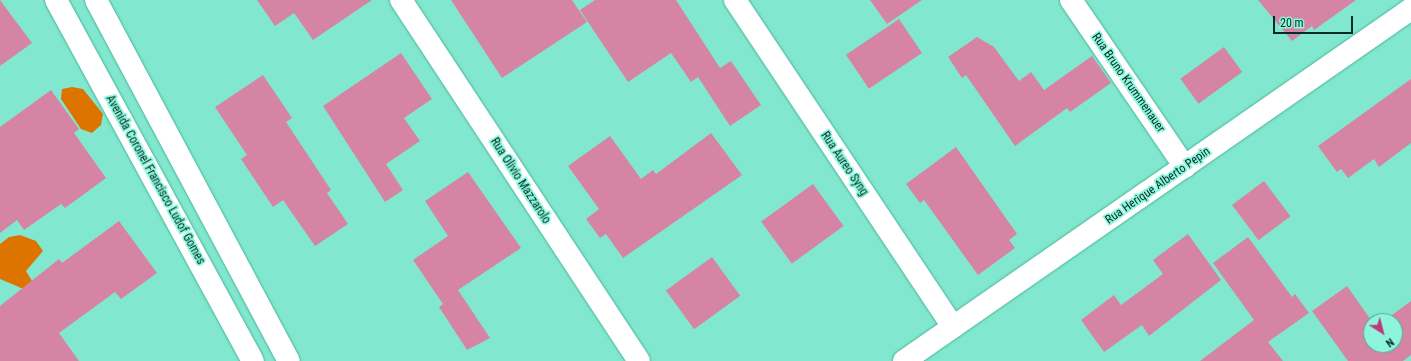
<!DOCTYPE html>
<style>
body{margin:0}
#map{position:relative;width:1411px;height:361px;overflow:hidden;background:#81e8cf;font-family:"Roboto Condensed",sans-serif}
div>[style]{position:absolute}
.forest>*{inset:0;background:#dd7400}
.building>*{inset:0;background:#d585a3;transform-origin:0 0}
.roads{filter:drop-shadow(0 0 1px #4ab49c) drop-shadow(0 0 1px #4ab49c)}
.street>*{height:22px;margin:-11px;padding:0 11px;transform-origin:11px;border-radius:11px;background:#fff}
.secondary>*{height:22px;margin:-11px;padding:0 11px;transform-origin:11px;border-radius:11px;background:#fff}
span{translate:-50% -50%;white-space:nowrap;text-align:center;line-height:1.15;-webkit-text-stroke:3.5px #8ef5dc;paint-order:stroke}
.street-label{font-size:12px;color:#002e25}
.north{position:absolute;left:1363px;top:313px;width:40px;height:40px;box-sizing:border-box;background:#8ef5dc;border:1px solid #55a593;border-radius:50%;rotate:144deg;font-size:11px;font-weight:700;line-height:16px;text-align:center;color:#002e25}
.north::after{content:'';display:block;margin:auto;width:14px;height:18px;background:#bf3877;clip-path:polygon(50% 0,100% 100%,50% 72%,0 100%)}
.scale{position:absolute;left:1273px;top:16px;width:80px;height:18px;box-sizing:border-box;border:2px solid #002e25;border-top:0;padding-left:5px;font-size:12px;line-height:14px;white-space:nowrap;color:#002e25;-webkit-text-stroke:3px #8ef5dc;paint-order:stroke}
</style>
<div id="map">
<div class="forest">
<i style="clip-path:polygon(72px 87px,83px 89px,103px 114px,101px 125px,92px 133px,81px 129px,61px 99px,62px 89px)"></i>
<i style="clip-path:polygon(20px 235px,36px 241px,43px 251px,26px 271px,32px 281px,26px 290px,0 279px,0 244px,9px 237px)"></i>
</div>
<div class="building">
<i style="clip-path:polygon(0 0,32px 43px,0 66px)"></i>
<i style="clip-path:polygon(257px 0,372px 0,313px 40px,294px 13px,275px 26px)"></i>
<i style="clip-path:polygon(451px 0,572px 0,587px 22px,502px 78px)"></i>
<i style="clip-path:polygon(595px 0,676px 0,720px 68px,731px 61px,761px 105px,730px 126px,698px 77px,691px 82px,671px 53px,628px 82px,580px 10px)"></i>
<i style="clip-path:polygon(870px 0,922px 0,887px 24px)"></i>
<i style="clip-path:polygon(1258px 0,1356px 0,1314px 30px,1312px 26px,1292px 41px)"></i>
<i style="left:899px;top:19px;width:41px;height:64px;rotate:56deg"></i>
<i style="clip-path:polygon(977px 37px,994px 47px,1019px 81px,1031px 72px,1044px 90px,1092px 56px,1111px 83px,1070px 112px,1067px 108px,1015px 146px,966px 75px,962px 78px,948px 57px)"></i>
<i style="left:1224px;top:47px;width:31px;height:54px;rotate:54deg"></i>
<i style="clip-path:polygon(401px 53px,432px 99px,404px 118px,420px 141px,386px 164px,403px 190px,385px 202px,323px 106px)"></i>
<i style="clip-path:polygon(263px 75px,292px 118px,286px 122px,331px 190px,327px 193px,348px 224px,315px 246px,283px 200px,273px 207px,241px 159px,247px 155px,215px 107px)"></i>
<i style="clip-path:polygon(1411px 79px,1411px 143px,1379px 167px,1374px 159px,1348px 178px,1341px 169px,1337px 172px,1318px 146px)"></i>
<i style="clip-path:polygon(51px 90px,79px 129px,74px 133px,106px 178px,65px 208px,61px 204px,24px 230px,17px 220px,0 233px,0 127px)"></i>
<i style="clip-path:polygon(711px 133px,742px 175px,623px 258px,606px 234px,600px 238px,586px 219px,599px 209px,568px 166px,610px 136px,641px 179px,653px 170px,656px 174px)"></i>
<i style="clip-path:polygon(956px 147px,1017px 234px,1009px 240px,1015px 248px,978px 275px,924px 200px,920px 203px,906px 184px)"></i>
<i style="clip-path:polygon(468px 172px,521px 248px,458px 290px,490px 338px,467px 350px,439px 307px,443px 304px,413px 260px,448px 236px,425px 201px)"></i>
<i style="left:1264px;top:181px;width:44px;height:40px;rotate:53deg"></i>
<i style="left:813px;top:184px;width:52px;height:64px;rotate:54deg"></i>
<i style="clip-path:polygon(119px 221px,157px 273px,121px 299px,115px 292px,59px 333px,79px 361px,0 361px,0 306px,59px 259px,62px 263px)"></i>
<i style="clip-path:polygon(1188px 234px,1221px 280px,1149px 336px,1142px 325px,1104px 352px,1081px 320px,1114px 295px,1121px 305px,1163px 274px,1153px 260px)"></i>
<i style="clip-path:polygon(1248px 237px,1292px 297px,1295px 294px,1309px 313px,1268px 342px,1283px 361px,1200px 361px,1254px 320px,1213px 263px)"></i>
<i style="left:712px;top:257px;width:48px;height:57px;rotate:54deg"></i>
<i style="clip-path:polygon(1347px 286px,1371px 320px,1371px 345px,1395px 345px,1395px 321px,1384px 321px,1411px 301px,1411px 355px,1403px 361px,1348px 361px,1312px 311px)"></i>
</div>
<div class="roads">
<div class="street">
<i style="left:401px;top:0;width:432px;rotate:56.6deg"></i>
<i style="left:735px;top:0;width:393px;rotate:56.3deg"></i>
<i style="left:1071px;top:0;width:202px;rotate:55.7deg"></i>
<i style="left:904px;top:361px;width:617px;rotate:-34.77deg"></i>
</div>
<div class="secondary">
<i style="left:56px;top:0;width:411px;rotate:61.4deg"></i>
<i style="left:96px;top:0;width:409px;rotate:61.9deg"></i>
</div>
</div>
<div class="street-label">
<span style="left:1128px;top:83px;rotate:55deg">Rua Bruno Krummenauer</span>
<span style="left:844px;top:164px;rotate:56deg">Rua Aureo Syng</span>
<span style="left:155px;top:180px;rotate:61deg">Avenida Coronel Francisco Ludof Gomes</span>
<span style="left:520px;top:181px;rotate:57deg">Rua Olivio Mazzarolo</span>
<span style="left:1158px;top:186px;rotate:-35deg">Rua Herique Alberto Pepin</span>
</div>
<div class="north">N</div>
<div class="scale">20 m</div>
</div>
